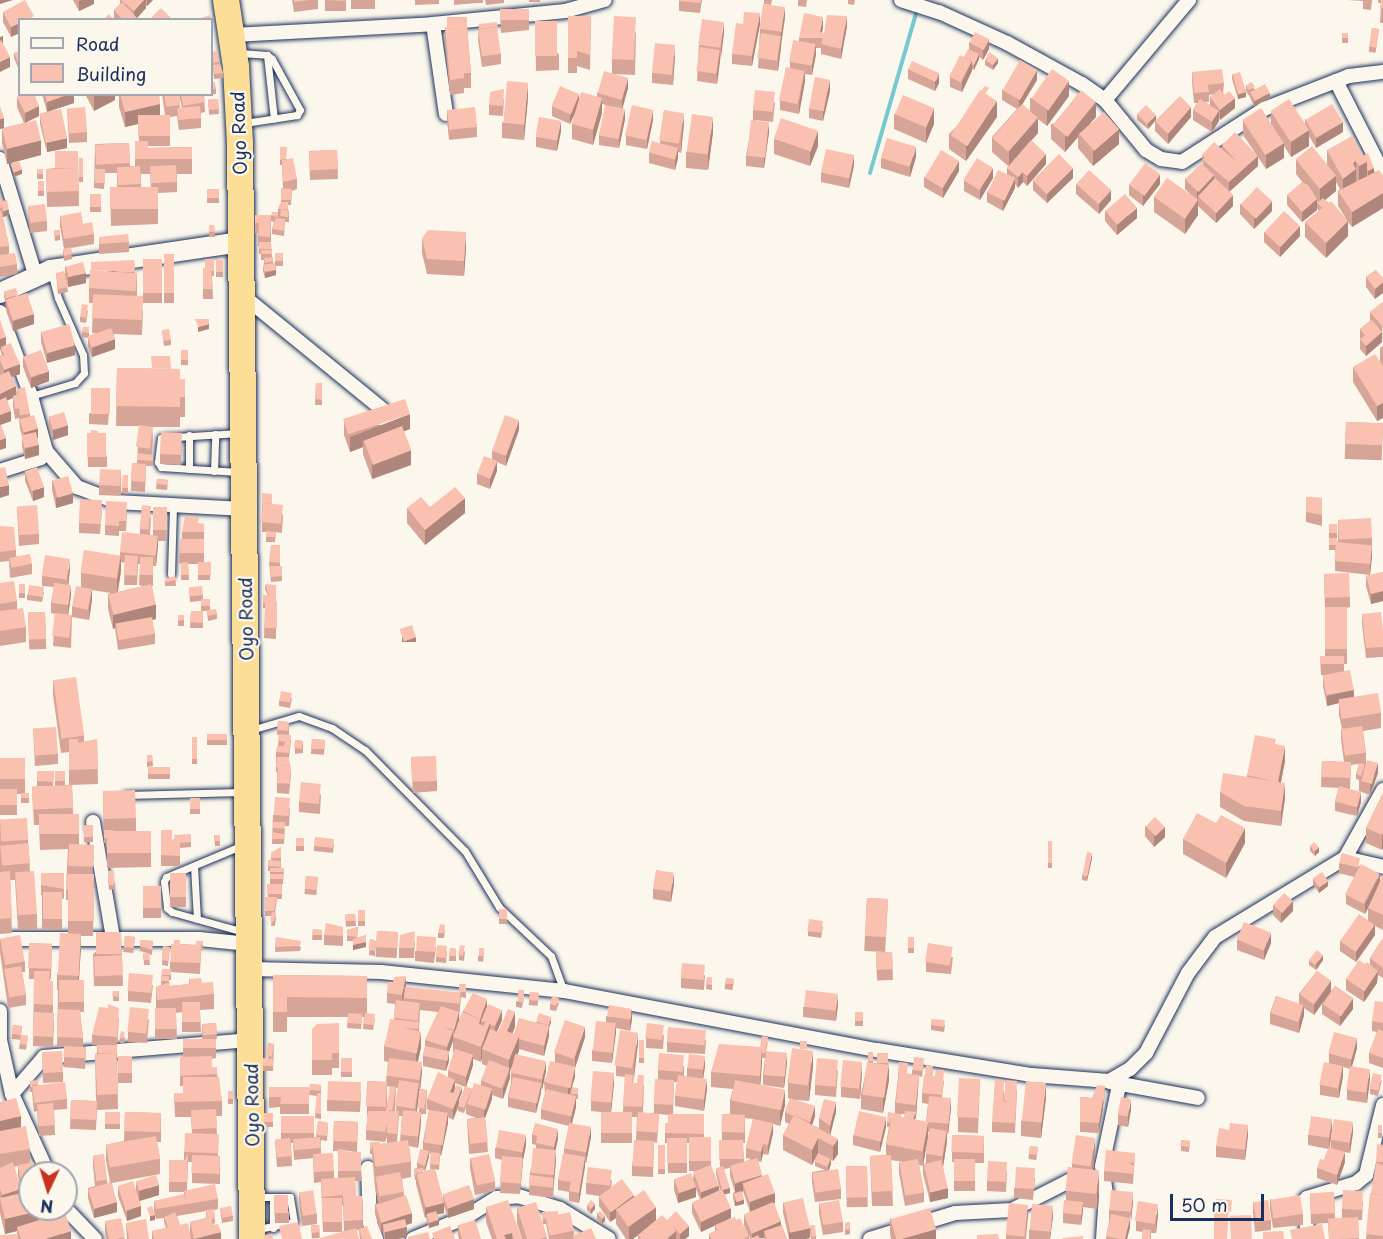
<!DOCTYPE html>
<style>
body{margin:0}
#map{position:relative;width:1383px;height:1239px;overflow:hidden;background:#fbf7ec;font-family:"Playpen Sans",sans-serif}
div>[style]{position:absolute}
.stream>*{height:4px;margin:-2px;padding:0 2px;transform-origin:2px;border-radius:2px;background:#78c8d0}
.roads{filter:drop-shadow(0 0 2px #1b2f5e) drop-shadow(0 0 2px #1b2f5e)}
.lane>*{height:7px;margin:-3.5px;padding:0 3.5px;transform-origin:3.5px;border-radius:3.5px;background:#fbf7ec}
.street>*{height:14px;margin:-7px;padding:0 7px;transform-origin:7px;border-radius:7px;background:#fbf7ec}
.secondary>*{height:20px;margin:-10px;padding:0 10px;transform-origin:10px;border-radius:10px;background:#fbf7ec}
.highway>*{height:26px;margin:-13px;padding:0 13px;transform-origin:13px;border-radius:13px;background:#fdde96}
.wall>*{inset:0;background:#d7a597;transform-origin:0 0}
.shaded-wall>*{inset:0;background:#af867b;transform-origin:0 0}
.building>*{inset:0;background:#fac0b0;transform-origin:0 0}
span{translate:-50% -50%;white-space:nowrap;text-align:center;line-height:1.15;-webkit-text-stroke:4.5px #fbf7ec;paint-order:stroke}
.street-label{font-size:18px;color:#1b2f5e}
.legend{position:absolute;left:18px;top:18px;width:195px;height:78px;box-sizing:border-box;background:#fbf7ec;border:2px solid #a1a7b3;margin:0;padding:8px 10px;list-style:none;font-size:18px;color:#1b2f5e}
.legend li{display:flex;align-items:center;gap:12px;height:30px}
.legend b{width:30px;border:2px solid #a1a7b3}
.north{position:absolute;left:18px;top:1161px;width:60px;height:60px;box-sizing:border-box;background:#fbf7ec;border:2px solid #a1a7b3;border-radius:50%;rotate:184deg;font-size:16px;font-weight:700;line-height:24px;text-align:center;color:#1b2f5e}
.north::after{content:'';display:block;margin:auto;width:21px;height:27px;background:#c8321e;clip-path:polygon(50% 0,100% 100%,50% 72%,0 100%)}
.scale{position:absolute;left:1170px;top:1194px;width:94px;height:27px;box-sizing:border-box;border:3px solid #1b2f5e;border-top:0;padding-left:8px;font-size:18px;line-height:21px;white-space:nowrap;color:#1b2f5e;-webkit-text-stroke:4px #fbf7ec;paint-order:stroke}
</style>
<div id="map">
<div class="stream">
<i style="left:870px;top:173px;width:170px;rotate:-73.9deg"></i>
</div>
<div class="roads">
<div class="lane">
<i style="left:240px;top:53px;width:27px;rotate:4deg"></i>
<i style="left:267px;top:55px;width:6px;rotate:39deg"></i>
<i style="left:272px;top:59px;width:58px;rotate:61.2deg"></i>
<i style="left:300px;top:110px;width:6px;rotate:121deg"></i>
<i style="left:297px;top:115px;width:53px;rotate:171.3deg"></i>
<i style="left:267px;top:55px;width:64px;rotate:83.8deg"></i>
<i style="left:31px;top:396px;width:46px;rotate:-16.5deg"></i>
<i style="left:75px;top:383px;width:13px;rotate:-48deg"></i>
<i style="left:84px;top:373px;width:18px;rotate:-93deg"></i>
<i style="left:83px;top:355px;width:62px;rotate:-113.7deg"></i>
<i style="left:58px;top:298px;width:27px;rotate:-105deg"></i>
<i style="left:189px;top:469px;width:34px;rotate:-90deg"></i>
<i style="left:214px;top:471px;width:37px;rotate:-88deg"></i>
<i style="left:238px;top:472px;width:77px;rotate:-176.3deg"></i>
<i style="left:161px;top:467px;width:6px;rotate:-121deg"></i>
<i style="left:158px;top:462px;width:24px;rotate:-83deg"></i>
<i style="left:161px;top:438px;width:78px;rotate:-3.7deg"></i>
<i style="left:171px;top:574px;width:69px;rotate:-88.3deg"></i>
<i style="left:251px;top:730px;width:50px;rotate:-16.3deg"></i>
<i style="left:299px;top:716px;width:35px;rotate:20deg"></i>
<i style="left:332px;top:728px;width:40px;rotate:34deg"></i>
<i style="left:365px;top:750px;width:142px;rotate:45.3deg"></i>
<i style="left:465px;top:851px;width:66px;rotate:58.7deg"></i>
<i style="left:499px;top:907px;width:71px;rotate:43.3deg"></i>
<i style="left:551px;top:956px;width:37px;rotate:70deg"></i>
<i style="left:126px;top:795px;width:115px;rotate:-1.5deg"></i>
<i style="left:243px;top:845px;width:83px;rotate:157.4deg"></i>
<i style="left:166px;top:877px;width:5px;rotate:112deg"></i>
<i style="left:164px;top:882px;width:26px;rotate:83deg"></i>
<i style="left:167px;top:908px;width:6px;rotate:39deg"></i>
<i style="left:172px;top:912px;width:75px;rotate:15.5deg"></i>
<i style="left:194px;top:866px;width:53px;rotate:86.8deg"></i>
<i style="left:257px;top:1197px;width:33px"></i>
<i style="left:290px;top:1197px;width:25px;rotate:81deg"></i>
<i style="left:294px;top:1222px;width:38px;rotate:169deg"></i>
<i style="left:273px;top:1197px;width:31px;rotate:90deg"></i>
</div>
<div class="street">
<i style="left:901px;top:0;width:40px;rotate:18deg"></i>
<i style="left:939px;top:12px;width:75px;rotate:24.5deg"></i>
<i style="left:1007px;top:43px;width:85px;rotate:28.7deg"></i>
<i style="left:1082px;top:84px;width:28px;rotate:35deg"></i>
<i style="left:1105px;top:100px;width:65px;rotate:50.6deg"></i>
<i style="left:1146px;top:150px;width:17px;rotate:31deg"></i>
<i style="left:1161px;top:159px;width:21px;rotate:8deg"></i>
<i style="left:1182px;top:162px;width:98px;rotate:-32.9deg"></i>
<i style="left:1264px;top:109px;width:91px;rotate:-21.2deg"></i>
<i style="left:1349px;top:76px;width:34px;rotate:-7deg"></i>
<i style="left:433px;top:24px;width:91px;rotate:81.8deg"></i>
<i style="left:233px;top:35px;width:200px;rotate:-3.1deg"></i>
<i style="left:433px;top:24px;width:133px;rotate:-5.6deg"></i>
<i style="left:565px;top:11px;width:41px;rotate:-15.4deg"></i>
<i style="left:1336px;top:81px;width:103px;rotate:62.9deg"></i>
<i style="left:1105px;top:100px;width:131px;rotate:-50deg"></i>
<i style="left:0;top:159px;width:120px;rotate:73.1deg"></i>
<i style="left:241px;top:294px;width:182px;rotate:39.2deg"></i>
<i style="left:0;top:312px;width:90px;rotate:69.7deg"></i>
<i style="left:31px;top:396px;width:57px;rotate:74.7deg"></i>
<i style="left:46px;top:451px;width:48px;rotate:49.3deg"></i>
<i style="left:77px;top:487px;width:42px;rotate:21deg"></i>
<i style="left:116px;top:502px;width:128px;rotate:3.1deg"></i>
<i style="left:0;top:471px;width:43px;rotate:-17.6deg"></i>
<i style="left:41px;top:458px;width:9px;rotate:-54deg"></i>
<i style="left:93px;top:822px;width:118px;rotate:80.2deg"></i>
<i style="left:1345px;top:858px;width:78px;rotate:-60.8deg"></i>
<i style="left:0;top:939px;width:199px"></i>
<i style="left:199px;top:939px;width:50px;rotate:5.7deg"></i>
<i style="left:250px;top:969px;width:131px;rotate:1.3deg"></i>
<i style="left:381px;top:972px;width:184px;rotate:5.9deg"></i>
<i style="left:564px;top:991px;width:319px;rotate:10.7deg"></i>
<i style="left:877px;top:1050px;width:157px;rotate:9.2deg"></i>
<i style="left:1032px;top:1075px;width:77px;rotate:4.5deg"></i>
<i style="left:1109px;top:1081px;width:24px;rotate:-30deg"></i>
<i style="left:1130px;top:1069px;width:23px;rotate:-45deg"></i>
<i style="left:1146px;top:1053px;width:90px;rotate:-62.3deg"></i>
<i style="left:1188px;top:973px;width:45px;rotate:-53.1deg"></i>
<i style="left:1215px;top:937px;width:152px;rotate:-31.3deg"></i>
<i style="left:1345px;top:858px;width:39px;rotate:13deg"></i>
<i style="left:0;top:1011px;width:28px;rotate:90deg"></i>
<i style="left:0;top:1040px;width:55px;rotate:77.5deg"></i>
<i style="left:12px;top:1094px;width:87px;rotate:65.5deg"></i>
<i style="left:1110px;top:1082px;width:89px;rotate:10.3deg"></i>
<i style="left:12px;top:1094px;width:49px;rotate:-49.1deg"></i>
<i style="left:44px;top:1057px;width:208px;rotate:-4.7deg"></i>
<i style="left:368px;top:1168px;width:55px;rotate:87.9deg"></i>
<i style="left:370px;top:1223px;width:17px;rotate:69deg"></i>
<i style="left:66px;top:1209px;width:42px;rotate:46deg"></i>
<i style="left:1307px;top:1228px;width:26px;rotate:-97deg"></i>
<i style="left:1304px;top:1202px;width:5px;rotate:-53deg"></i>
<i style="left:1307px;top:1198px;width:51px;rotate:-17deg"></i>
<i style="left:1356px;top:1183px;width:13px;rotate:-39deg"></i>
<i style="left:1366px;top:1175px;width:72px;rotate:-76.3deg"></i>
<i style="left:413px;top:1239px;width:57px;rotate:-22.5deg"></i>
<i style="left:466px;top:1217px;width:36px;rotate:-32deg"></i>
<i style="left:497px;top:1198px;width:21px;rotate:-5deg"></i>
<i style="left:518px;top:1196px;width:44px;rotate:17.2deg"></i>
<i style="left:560px;top:1209px;width:57px;rotate:31.5deg"></i>
<i style="left:870px;top:1239px;width:89px;rotate:-17deg"></i>
<i style="left:955px;top:1213px;width:57px;rotate:-3deg"></i>
<i style="left:1012px;top:1210px;width:64px;rotate:-27deg"></i>
<i style="left:1069px;top:1181px;width:33px;rotate:-3deg"></i>
<i style="left:1103px;top:1239px;width:45px;rotate:-86.2deg"></i>
<i style="left:1106px;top:1194px;width:28px;rotate:-98deg"></i>
<i style="left:1102px;top:1166px;width:83px;rotate:-78.1deg"></i>
</div>
<div class="secondary">
<i style="left:0;top:293px;width:56px;rotate:-24.3deg"></i>
<i style="left:51px;top:270px;width:192px;rotate:-8.4deg"></i>
</div>
<div class="highway">
<i style="left:226px;top:0;width:68px;rotate:81.5deg"></i>
<i style="left:236px;top:67px;width:76px;rotate:87deg"></i>
<i style="left:240px;top:143px;width:1096px;rotate:89.37deg"></i>
</div>
</div>
<div class="wall">
<i style="clip-path:polygon(73px 0,94px 0,94px 4px,79px 11px)"></i>
<i style="clip-path:polygon(120px 0,153px 0,147px 6px,146px 5px,146px 8px,137px 18px,137px 20px,103px 20px,114px 19px,114px 10px,120px 4px)"></i>
<i style="clip-path:polygon(292px 0,318px 0,318px 9px,294px 12px)"></i>
<i style="left:325px;top:0;width:21px;height:11px"></i>
<i style="left:351px;top:0;width:24px;height:9px"></i>
<i style="clip-path:polygon(415px 0,439px 0,439px 4px,415px 5px)"></i>
<i style="clip-path:polygon(454px 0,477px 0,477px 3px,454px 5px)"></i>
<i style="left:477px;top:0;width:6px;height:3px"></i>
<i style="clip-path:polygon(485px 0,504px 0,504px 3px,486px 5px)"></i>
<i style="left:529px;top:0;width:11px;height:2px"></i>
<i style="clip-path:polygon(702px 0,700px 13px,679px 11px,679px 1px)"></i>
<i style="clip-path:polygon(764px 0,772px 0,771px 5px,764px 4px)"></i>
<i style="clip-path:polygon(798px 0,807px 0,806px 7px,798px 6px)"></i>
<i style="clip-path:polygon(848px 0,855px 0,854px 5px,848px 4px)"></i>
<i style="clip-path:polygon(1347px 0,1372px 0,1371px 10px,1363px 9px,1363px 1px)"></i>
<i style="clip-path:polygon(1378px 0,1383px 0,1383px 23px,1380px 23px,1381px 3px,1378px 3px)"></i>
<i style="clip-path:polygon(3px 12px,34px 20px,11px 37px,3px 22px)"></i>
<i style="clip-path:polygon(500px 12px,529px 20px,529px 30px,501px 33px)"></i>
<i style="clip-path:polygon(568px 16px,591px 16px,590px 70px,577px 66px,577px 73px,568px 73px)"></i>
<i style="clip-path:polygon(785px 17px,778px 71px,758px 68px,760px 29px)"></i>
<i style="clip-path:polygon(535px 21px,559px 55px,559px 70px,536px 71px)"></i>
<i style="clip-path:polygon(479px 24px,501px 54px,501px 64px,482px 67px,478px 40px)"></i>
<i style="clip-path:polygon(743px 24px,760px 24px,752px 66px,732px 64px,732px 54px)"></i>
<i style="clip-path:polygon(847px 26px,841px 59px,821px 54px,821px 48px,816px 48px,816px 54px,812px 75px,805px 74px,805px 81px,799px 114px,780px 110px,780px 100px,790px 68px,790px 62px,799px 41px,799px 38px,823px 27px,822px 33px,824px 33px)"></i>
<i style="clip-path:polygon(445px 27px,467px 27px,471px 73px,471px 88px,464px 88px,464px 93px,450px 95px,445px 42px)"></i>
<i style="left:1372px;top:28px;width:7px;height:24px;rotate:8deg"></i>
<i style="clip-path:polygon(636px 32px,635px 75px,614px 74px,628px 88px,622px 109px,625px 119px,619px 148px,599px 145px,599px 135px,606px 105px,602px 104px,602px 113px,593px 145px,572px 139px,572px 124px,575px 113px,570px 124px,552px 116px,552px 106px,579px 99px,597px 97px,597px 93px,612px 74px,612px 59px)"></i>
<i style="clip-path:polygon(724px 32px,717px 84px,697px 81px,699px 45px)"></i>
<i style="clip-path:polygon(1342px 33px,1348px 38px,1348px 43px,1342px 43px)"></i>
<i style="clip-path:polygon(969px 42px,989px 49px,983px 60px,979px 57px,979px 59px,974px 70px,972px 69px,962px 92px,950px 87px,950px 77px,969px 50px)"></i>
<i style="clip-path:polygon(20px 51px,19px 70px,14px 58px,14px 53px)"></i>
<i style="clip-path:polygon(212px 52px,219px 62px,219px 64px,223px 73px,223px 78px,214px 79px,213px 67px,212px 68px)"></i>
<i style="clip-path:polygon(675px 55px,673px 85px,652px 83px,652px 73px)"></i>
<i style="clip-path:polygon(985px 60px,998px 63px,993px 70px,985px 65px)"></i>
<i style="clip-path:polygon(908px 69px,939px 83px,935px 91px,908px 79px)"></i>
<i style="clip-path:polygon(evenodd,1192px 72px,1224px 83px,1223px 93px,1235px 108px,1220px 120px,1219px 118px,1219px 121px,1212px 132px,1193px 120px,1193px 110px,1197px 103px,1194px 103px,1192px 82px,1192px 72px,1213px 94px,1210px 97px,1210px 105px,1205px 102px,1209px 102px,1209px 95px,1213px 94px)"></i>
<i style="clip-path:polygon(1232px 74px,1246px 90px,1246px 85px,1255px 89px,1270px 98px,1254px 106px,1249px 95px,1248px 95px,1246px 90px,1246px 97px,1238px 99px,1232px 79px)"></i>
<i style="clip-path:polygon(1037px 80px,1022px 104px,1030px 111px,1030px 98px,1069px 96px,1047px 126px,1038px 119px,1038px 133px,1031px 141px,1046px 164px,1027px 186px,1023px 182px,1018px 188px,1015px 184px,1015px 188px,1003px 211px,987px 202px,987px 192px,1007px 174px,1007px 168px,1008px 166px,992px 152px,992px 137px,1017px 109px,1002px 100px,1002px 90px)"></i>
<i style="clip-path:polygon(evenodd,212px 82px,216px 89px,216px 94px,204px 96px,205px 112px,201px 113px,201px 128px,179px 130px,177px 116px,170px 117px,170px 146px,148px 146px,148px 148px,192px 147px,192px 174px,177px 174px,177px 192px,158px 193px,158px 224px,111px 226px,110px 188px,117px 188px,117px 173px,105px 173px,104px 189px,94px 188px,95px 144px,129px 143px,130px 166px,135px 166px,135px 141px,139px 141px,138px 124px,125px 127px,119px 107px,119px 94px,159px 94px,160px 115px,165px 115px,162px 94px,179px 94px,180px 109px,182px 108px,179px 94px,212px 94px,212px 82px,141px 174px,150px 174px,151px 188px,141px 188px,141px 174px)"></i>
<i style="clip-path:polygon(830px 91px,823px 121px,809px 118px,809px 108px)"></i>
<i style="clip-path:polygon(23px 94px,37px 94px,35px 95px,39px 116px,26px 122px,41px 155px,7px 164px,2px 143px,2px 128px,0 129px,24px 123px,17px 107px,17px 97px)"></i>
<i style="clip-path:polygon(42px 94px,74px 94px,74px 103px,50px 111px,67px 148px,47px 152px,40px 124px,40px 114px,47px 112px)"></i>
<i style="clip-path:polygon(85px 94px,115px 94px,115px 100px,94px 111px)"></i>
<i style="clip-path:polygon(989px 94px,988px 95px,997px 117px,966px 161px,949px 149px,949px 134px)"></i>
<i style="clip-path:polygon(528px 98px,524px 140px,502px 138px,502px 123px)"></i>
<i style="left:218px;top:99px;width:15px;height:10px;rotate:86deg"></i>
<i style="clip-path:polygon(504px 99px,503px 116px,489px 115px,489px 105px)"></i>
<i style="clip-path:polygon(775px 102px,773px 122px,755px 120px,769px 132px,764px 168px,746px 166px,746px 156px,753px 120px,753px 110px)"></i>
<i style="clip-path:polygon(67px 108px,87px 132px,87px 142px,69px 143px)"></i>
<i style="clip-path:polygon(447px 110px,477px 127px,477px 137px,449px 140px,447px 120px)"></i>
<i style="clip-path:polygon(664px 110px,684px 123px,681px 153px,678px 152px,678px 158px,675px 170px,649px 163px,649px 153px,660px 143px)"></i>
<i style="clip-path:polygon(1271px 111px,1305px 125px,1305px 119px,1343px 132px,1316px 148px,1309px 136px,1309px 146px,1291px 157px,1284px 146px,1284px 158px,1266px 169px,1258px 157px,1258px 166px,1229px 192px,1233px 206px,1216px 223px,1198px 206px,1198px 200px,1198px 215px,1185px 234px,1154px 212px,1154px 197px,1191px 195px,1185px 189px,1185px 179px,1203px 165px,1203px 162px,1202px 160px,1202px 155px,1222px 149px,1222px 145px,1256px 154px,1243px 135px,1243px 120px,1271px 123px)"></i>
<i style="clip-path:polygon(894px 114px,934px 124px,926px 143px,894px 129px)"></i>
<i style="clip-path:polygon(1137px 115px,1156px 120px,1148px 129px,1137px 120px)"></i>
<i style="clip-path:polygon(1096px 117px,1090px 123px,1119px 144px,1093px 166px,1078px 148px,1078px 137px,1065px 152px,1051px 139px,1051px 124px)"></i>
<i style="clip-path:polygon(1191px 117px,1168px 144px,1155px 131px,1155px 121px)"></i>
<i style="clip-path:polygon(653px 120px,647px 149px,626px 145px,626px 135px)"></i>
<i style="clip-path:polygon(561px 131px,557px 151px,536px 147px,536px 137px)"></i>
<i style="clip-path:polygon(713px 132px,708px 170px,686px 168px,686px 152px)"></i>
<i style="clip-path:polygon(774px 139px,818px 146px,810px 166px,774px 154px)"></i>
<i style="clip-path:polygon(280px 147px,297px 179px,297px 189px,292px 191px,291px 205px,288px 205px,288px 210px,289px 210px,289px 222px,285px 222px,284px 236px,272px 234px,272px 229px,274px 222px,271px 221px,271px 242px,272px 257px,273px 257px,273px 263px,275px 263px,275px 253px,283px 253px,283px 266px,276px 266px,276px 275px,265px 278px,263px 271px,263px 266px,264px 266px,264px 260px,261px 260px,261px 254px,259px 254px,259px 246px,258px 246px,258px 233px,255px 233px,255px 215px,271px 215px,278px 212px,278px 209px,281px 203px,281px 188px,283px 188px,282px 165px,280px 165px)"></i>
<i style="left:337px;top:150px;width:29px;height:28px;rotate:88deg"></i>
<i style="clip-path:polygon(evenodd,1327px 150px,1363px 156px,1374px 172px,1383px 176px,1383px 208px,1352px 227px,1348px 222px,1348px 236px,1326px 258px,1305px 237px,1305px 222px,1319px 211px,1317px 208px,1317px 203px,1318px 202px,1317px 201px,1317px 210px,1302px 222px,1287px 205px,1287px 195px,1303px 183px,1296px 174px,1296px 159px,1327px 164px,1327px 150px,1336px 182px,1340px 189px,1338px 191px,1338px 206px,1346px 218px,1325px 200px,1336px 191px,1336px 182px)"></i>
<i style="clip-path:polygon(78px 151px,79px 206px,47px 207px,46px 169px,55px 168px)"></i>
<i style="clip-path:polygon(916px 157px,910px 177px,881px 168px,881px 158px)"></i>
<i style="left:79px;top:158px;width:4px;height:24px"></i>
<i style="clip-path:polygon(854px 165px,849px 188px,821px 182px,821px 172px)"></i>
<i style="left:37px;top:169px;width:6px;height:10px"></i>
<i style="clip-path:polygon(959px 171px,943px 198px,924px 187px,924px 177px)"></i>
<i style="clip-path:polygon(993px 178px,980px 200px,964px 191px,964px 181px)"></i>
<i style="clip-path:polygon(1073px 178px,1047px 203px,1033px 190px,1033px 180px)"></i>
<i style="left:38px;top:181px;width:6px;height:15px"></i>
<i style="clip-path:polygon(1076px 184px,1111px 200px,1099px 214px,1076px 194px)"></i>
<i style="clip-path:polygon(1160px 184px,1143px 206px,1129px 195px,1129px 185px)"></i>
<i style="left:207px;top:189px;width:12px;height:14px"></i>
<i style="clip-path:polygon(0 194px,1px 201px,9px 215px,3px 217px,2px 213px,9px 246px,9px 254px,17px 264px,17px 274px,0 277px)"></i>
<i style="left:90px;top:194px;width:11px;height:18px"></i>
<i style="clip-path:polygon(1240px 204px,1272px 211px,1254px 229px,1240px 214px)"></i>
<i style="clip-path:polygon(28px 206px,47px 221px,47px 231px,30px 233px)"></i>
<i style="clip-path:polygon(1105px 211px,1137px 218px,1117px 235px,1105px 221px)"></i>
<i style="clip-path:polygon(60px 216px,83px 224px,94px 234px,94px 244px,71px 248px,72px 259px,64px 261px,63px 254px,63px 249px,64px 249px,60px 226px)"></i>
<i style="clip-path:polygon(209px 225px,214px 225px,215px 237px,209px 237px)"></i>
<i style="clip-path:polygon(54px 230px,60px 235px,60px 240px,55px 241px)"></i>
<i style="clip-path:polygon(1264px 232px,1300px 236px,1280px 257px,1264px 242px)"></i>
<i style="clip-path:polygon(99px 237px,129px 242px,129px 252px,99px 254px)"></i>
<i style="clip-path:polygon(422px 238px,466px 247px,464px 276px,427px 274px,422px 253px)"></i>
<i style="left:164px;top:254px;width:10px;height:49px"></i>
<i style="left:143px;top:259px;width:19px;height:44px"></i>
<i style="clip-path:polygon(214px 259px,214px 276px,212px 276px,213px 299px,203px 299px,203px 268px,205px 268px)"></i>
<i style="clip-path:polygon(134px 260px,135px 273px,137px 273px,137px 296px,143px 311px,142px 335px,114px 334px,115px 349px,92px 357px,88px 347px,88px 338px,82px 337px,82px 332px,89px 327px,89px 336px,96px 333px,92px 333px,93px 303px,89px 303px,89px 288px)"></i>
<i style="left:216px;top:260px;width:7px;height:17px"></i>
<i style="clip-path:polygon(65px 266px,86px 283px,68px 287px,65px 277px,68px 292px,58px 294px,56px 273px,65px 276px)"></i>
<i style="clip-path:polygon(1376px 270px,1375px 299px,1366px 287px,1366px 277px)"></i>
<i style="clip-path:polygon(4px 292px,18px 296px,34px 324px,13px 331px,6px 310px,6px 304px,4px 297px)"></i>
<i style="clip-path:polygon(1383px 302px,1382px 342px,1366px 356px,1360px 349px,1360px 329px,1370px 321px,1370px 312px)"></i>
<i style="clip-path:polygon(88px 310px,86px 323px,80px 322px,80px 317px)"></i>
<i style="clip-path:polygon(0 320px,6px 345px,20px 374px,12px 377px,16px 395px,17px 389px,30px 414px,30px 416px,37px 438px,39px 455px,25px 459px,22px 446px,22px 436px,20px 429px,19px 418px,15px 419px,13px 406px,13px 398px,7px 401px,11px 421px,0 425px,0 355px,1px 356px,2px 356px,0 349px)"></i>
<i style="clip-path:polygon(162px 330px,171px 340px,171px 345px,164px 346px)"></i>
<i style="clip-path:polygon(41px 332px,75px 355px,47px 363px,41px 342px)"></i>
<i style="clip-path:polygon(1383px 346px,1383px 418px,1377px 421px,1353px 382px,1353px 367px,1380px 361px,1380px 348px)"></i>
<i style="left:181px;top:350px;width:7px;height:15px"></i>
<i style="clip-path:polygon(23px 357px,49px 381px,31px 388px,23px 367px)"></i>
<i style="clip-path:polygon(117px 368px,171px 369px,180px 379px,185px 379px,185px 417px,180px 417px,180px 427px,152px 427px,153px 437px,152px 455px,153px 455px,153px 466px,146px 466px,145px 492px,131px 491px,132px 463px,137px 463px,139px 426px,116px 426px)"></i>
<i style="clip-path:polygon(316px 383px,322px 383px,322px 405px,315px 405px)"></i>
<i style="clip-path:polygon(110px 398px,108px 425px,89px 424px,89px 414px)"></i>
<i style="clip-path:polygon(49px 416px,68px 435px,53px 440px,49px 426px)"></i>
<i style="clip-path:polygon(344px 420px,410px 429px,404px 431px,411px 465px,372px 479px,363px 454px,363px 447px,350px 452px,344px 435px)"></i>
<i style="left:1346px;top:422px;width:37px;height:37px;rotate:2deg"></i>
<i style="clip-path:polygon(519px 430px,506px 466px,497px 462px,497px 471px,490px 489px,477px 484px,477px 474px,492px 460px,492px 451px)"></i>
<i style="clip-path:polygon(87px 433px,98px 433px,107px 457px,107px 467px,88px 467px)"></i>
<i style="clip-path:polygon(182px 444px,181px 465px,160px 464px,160px 454px)"></i>
<i style="clip-path:polygon(121px 470px,121px 496px,99px 495px,99px 485px)"></i>
<i style="clip-path:polygon(25px 471px,44px 497px,33px 501px,25px 481px)"></i>
<i style="clip-path:polygon(123px 475px,128px 475px,128px 494px,122px 493px)"></i>
<i style="left:157px;top:479px;width:11px;height:10px;rotate:5deg"></i>
<i style="clip-path:polygon(52px 480px,73px 503px,56px 508px,52px 490px)"></i>
<i style="clip-path:polygon(262px 493px,283px 515px,282px 533px,276px 532px,275px 542px,266px 542px,266px 532px,262px 532px)"></i>
<i style="clip-path:polygon(1306px 497px,1322px 498px,1322px 526px,1306px 522px)"></i>
<i style="clip-path:polygon(17px 507px,39px 534px,39px 544px,19px 546px)"></i>
<i style="clip-path:polygon(evenodd,153px 507px,167px 507px,166px 541px,158px 541px,156px 566px,153px 566px,153px 586px,152px 586px,156px 619px,152px 620px,155px 634px,155px 644px,118px 650px,115px 628px,113px 629px,108px 609px,108px 594px,111px 593px,92px 590px,92px 599px,89px 620px,72px 617px,71px 648px,53px 646px,55px 614px,51px 613px,51px 603px,54px 587px,42px 586px,42px 576px,70px 569px,68px 585px,71px 595px,68px 615px,72px 615px,72px 607px,81px 587px,81px 573px,120px 556px,120px 552px,140px 534px,140px 529px,151px 516px,150px 535px,153px 535px,153px 507px,121px 562px,125px 563px,124px 585px,137px 585px,138px 564px,140px 564px,139px 585px,143px 586px,118px 592px,121px 571px,121px 562px)"></i>
<i style="clip-path:polygon(430px 507px,465px 513px,425px 545px,407px 523px,407px 508px)"></i>
<i style="clip-path:polygon(102px 510px,100px 534px,79px 533px,79px 523px)"></i>
<i style="clip-path:polygon(127px 512px,126px 531px,119px 531px,119px 536px,105px 535px,105px 525px)"></i>
<i style="clip-path:polygon(1338px 520px,1372px 538px,1372px 556px,1370px 575px,1335px 571px,1335px 550px,1329px 550px,1329px 538px,1338px 542px)"></i>
<i style="clip-path:polygon(199px 524px,204px 524px,204px 562px,211px 562px,210px 580px,198px 580px,198px 564px,188px 564px,189px 580px,181px 580px,181px 564px,179px 563px,180px 539px,182px 539px,182px 532px)"></i>
<i style="left:1329px;top:524px;width:8px;height:14px"></i>
<i style="clip-path:polygon(0 526px,16px 550px,16px 556px,32px 564px,32px 574px,10px 578px,9px 561px,0 562px)"></i>
<i style="clip-path:polygon(280px 545px,280px 566px,282px 566px,282px 581px,271px 582px,269px 562px)"></i>
<i style="clip-path:polygon(1383px 572px,1383px 601px,1371px 604px,1366px 586px,1366px 576px)"></i>
<i style="clip-path:polygon(1324px 574px,1350px 597px,1350px 607px,1347px 608px,1347px 664px,1344px 664px,1344px 671px,1354px 697px,1381px 713px,1381px 728px,1363px 731px,1366px 753px,1366px 763px,1378px 773px,1370px 795px,1359px 791px,1359px 780px,1356px 779px,1356px 774px,1359px 764px,1351px 765px,1350px 789px,1361px 802px,1357px 816px,1335px 811px,1335px 801px,1339px 788px,1321px 787px,1322px 761px,1344px 762px,1341px 739px,1341px 729px,1342px 729px,1339px 715px,1339px 703px,1327px 706px,1323px 686px,1323px 676px,1328px 675px,1321px 675px,1320px 657px,1325px 656px,1325px 609px)"></i>
<i style="clip-path:polygon(175px 576px,176px 586px,165px 586px,165px 581px)"></i>
<i style="clip-path:polygon(0 583px,17px 601px,17px 609px,26px 627px,26px 642px,0 646px)"></i>
<i style="left:19px;top:584px;width:6px;height:14px"></i>
<i style="clip-path:polygon(265px 584px,276px 601px,276px 639px,264px 638px,265px 608px,263px 608px,263px 595px,268px 596px,265px 589px)"></i>
<i style="clip-path:polygon(189px 588px,203px 595px,203px 599px,210px 599px,210px 610px,217px 614px,217px 619px,208px 621px,207px 611px,203px 611px,203px 628px,190px 628px,191px 611px,201px 611px,201px 601px,190px 602px)"></i>
<i style="clip-path:polygon(44px 592px,42px 602px,27px 600px,27px 595px)"></i>
<i style="left:45px;top:612px;width:37px;height:17px;rotate:88deg"></i>
<i style="clip-path:polygon(1362px 614px,1383px 631px,1383px 657px,1366px 658px,1362px 624px)"></i>
<i style="left:178px;top:615px;width:6px;height:11px"></i>
<i style="clip-path:polygon(53px 680px,84px 735px,84px 742px,97px 739px,98px 784px,69px 785px,69px 752px,61px 753px,53px 695px)"></i>
<i style="clip-path:polygon(292px 698px,290px 708px,279px 706px,279px 701px)"></i>
<i style="clip-path:polygon(278px 721px,289px 722px,289px 735px,291px 740px,289px 758px,291px 776px,289px 794px,277px 793px,277px 772px,276px 772px,276px 752px,278px 746px,279px 735px,277px 735px)"></i>
<i style="clip-path:polygon(33px 728px,58px 754px,58px 764px,35px 766px)"></i>
<i style="left:227px;top:734px;width:11px;height:20px;rotate:90deg"></i>
<i style="left:192px;top:737px;width:5px;height:27px"></i>
<i style="left:312px;top:739px;width:13px;height:15px;rotate:4deg"></i>
<i style="clip-path:polygon(295px 740px,303px 741px,303px 753px,295px 754px)"></i>
<i style="clip-path:polygon(1276px 744px,1285px 761px,1281px 782px,1285px 798px,1281px 826px,1244px 821px,1220px 807px,1220px 792px,1247px 777px,1247px 775px)"></i>
<i style="clip-path:polygon(147px 755px,152px 755px,153px 766px,147px 767px)"></i>
<i style="clip-path:polygon(411px 757px,437px 781px,437px 791px,413px 793px)"></i>
<i style="clip-path:polygon(0 758px,25px 758px,25px 793px,29px 793px,29px 803px,21px 803px,21px 794px,17px 794px,17px 815px,0 815px)"></i>
<i style="left:170px;top:767px;width:12px;height:22px;rotate:90deg"></i>
<i style="clip-path:polygon(37px 771px,54px 771px,53px 786px,55px 786px,55px 772px,65px 771px,65px 785px,72px 785px,73px 814px,79px 814px,79px 844px,94px 855px,92px 874px,94px 874px,93px 936px,81px 936px,79px 980px,84px 980px,84px 1012px,80px 1012px,83px 1038px,83px 1047px,86px 1047px,85px 1069px,64px 1067px,64px 1047px,57px 1047px,58px 990px,57px 990px,57px 975px,68px 933px,68px 900px,66px 900px,66px 890px,68px 849px,40px 850px,39px 825px,34px 825px,32px 787px,47px 786px,37px 786px)"></i>
<i style="clip-path:polygon(103px 792px,136px 818px,136px 831px,151px 831px,151px 867px,107px 868px,107px 843px,104px 843px)"></i>
<i style="clip-path:polygon(1383px 793px,1383px 848px,1382px 850px,1366px 843px,1366px 828px)"></i>
<i style="clip-path:polygon(321px 794px,320px 814px,299px 812px,299px 802px)"></i>
<i style="left:190px;top:798px;width:10px;height:16px"></i>
<i style="clip-path:polygon(290px 808px,289px 826px,285px 826px,284px 844px,272px 844px,273px 815px)"></i>
<i style="clip-path:polygon(0 819px,28px 840px,30px 871px,37px 914px,37px 929px,18px 930px,15px 880px,10px 880px,12px 933px,0 934px)"></i>
<i style="left:84px;top:825px;width:9px;height:17px"></i>
<i style="clip-path:polygon(1145px 826px,1165px 837px,1154px 847px,1145px 836px)"></i>
<i style="clip-path:polygon(161px 830px,172px 840px,191px 834px,191px 847px,180px 848px,180px 866px,161px 866px)"></i>
<i style="clip-path:polygon(214px 835px,220px 835px,220px 846px,215px 846px)"></i>
<i style="left:296px;top:838px;width:8px;height:13px"></i>
<i style="clip-path:polygon(1183px 839px,1245px 843px,1226px 878px,1183px 854px)"></i>
<i style="left:1048px;top:841px;width:4px;height:27px"></i>
<i style="clip-path:polygon(334px 844px,333px 853px,314px 851px,314px 846px)"></i>
<i style="clip-path:polygon(1310px 846px,1319px 852px,1315px 856px,1310px 851px)"></i>
<i style="clip-path:polygon(281px 847px,281px 868px,284px 868px,283px 884px,280px 884px,282px 884px,282px 899px,277px 899px,275px 913px,276px 918px,275px 926px,271px 926px,272px 916px,265px 916px,265px 897px,268px 897px,267px 885px,270px 884px,270px 871px,268px 871px,268px 860px,271px 860px,271px 853px)"></i>
<i style="clip-path:polygon(1092px 858px,1087px 881px,1082px 880px,1082px 875px)"></i>
<i style="clip-path:polygon(1339px 863px,1360px 866px,1380px 881px,1383px 875px,1383px 930px,1375px 926px,1375px 935px,1356px 962px,1340px 951px,1340px 941px,1368px 920px,1368px 908px,1365px 914px,1346px 904px,1346px 894px,1354px 877px,1339px 873px)"></i>
<i style="clip-path:polygon(108px 871px,115px 884px,115px 889px,109px 890px)"></i>
<i style="clip-path:polygon(41px 873px,64px 873px,64px 899px,62px 898px,62px 930px,42px 929px,42px 895px,41px 895px)"></i>
<i style="left:170px;top:873px;width:16px;height:34px"></i>
<i style="left:306px;top:876px;width:12px;height:18px;rotate:5deg"></i>
<i style="clip-path:polygon(1313px 879px,1328px 886px,1319px 893px,1313px 884px)"></i>
<i style="clip-path:polygon(674px 884px,671px 902px,653px 899px,653px 889px)"></i>
<i style="left:161px;top:886px;width:32px;height:18px;rotate:90deg"></i>
<i style="left:867px;top:898px;width:21px;height:53px;rotate:3deg"></i>
<i style="clip-path:polygon(1273px 905px,1293px 911px,1281px 923px,1273px 915px)"></i>
<i style="left:499px;top:909px;width:8px;height:15px"></i>
<i style="left:358px;top:910px;width:7px;height:16px"></i>
<i style="left:355px;top:914px;width:12px;height:10px;rotate:85deg"></i>
<i style="clip-path:polygon(823px 926px,821px 938px,808px 936px,808px 931px)"></i>
<i style="clip-path:polygon(343px 927px,343px 946px,324px 945px,324px 935px)"></i>
<i style="clip-path:polygon(358px 927px,357px 938px,366px 935px,366px 947px,353px 950px,353px 941px,347px 941px,347px 930px)"></i>
<i style="clip-path:polygon(313px 929px,322px 935px,322px 940px,312px 940px)"></i>
<i style="clip-path:polygon(445px 930px,444px 938px,438px 938px,438px 933px)"></i>
<i style="left:377px;top:931px;width:21px;height:26px;rotate:3deg"></i>
<i style="clip-path:polygon(121px 932px,123px 986px,94px 986px,93px 954px)"></i>
<i style="left:125px;top:936px;width:10px;height:16px;rotate:6deg"></i>
<i style="clip-path:polygon(276px 937px,301px 947px,300px 951px,275px 952px)"></i>
<i style="left:908px;top:937px;width:6px;height:16px"></i>
<i style="clip-path:polygon(1383px 938px,1383px 978px,1378px 975px,1377px 983px,1364px 1002px,1346px 990px,1346px 979px,1365px 964px,1370px 964px,1370px 958px)"></i>
<i style="clip-path:polygon(0 939px,25px 962px,25px 972px,22px 972px,26px 995px,26px 1005px,8px 1008px,0 952px)"></i>
<i style="clip-path:polygon(370px 939px,376px 941px,375px 956px,369px 955px)"></i>
<i style="clip-path:polygon(140px 940px,153px 941px,152px 955px,149px 954px,150px 965px,144px 965px,143px 953px,147px 953px,140px 951px)"></i>
<i style="clip-path:polygon(1237px 940px,1271px 943px,1264px 960px,1237px 950px)"></i>
<i style="clip-path:polygon(203px 941px,203px 950px,201px 950px,200px 974px,171px 972px,171px 980px,169px 980px,169px 983px,170px 986px,189px 984px,189px 979px,202px 983px,214px 994px,214px 1009px,200px 1010px,201px 1032px,182px 1032px,182px 1012px,176px 1013px,177px 1039px,155px 1039px,155px 1008px,156px 1008px,156px 987px,161px 985px,162px 969px,170px 969px,170px 962px,180px 944px,196px 945px)"></i>
<i style="clip-path:polygon(415px 941px,414px 958px,399px 958px,399px 948px)"></i>
<i style="clip-path:polygon(29px 943px,52px 944px,51px 979px,50px 979px,50px 981px,53px 981px,53px 1013px,54px 1023px,53px 1047px,33px 1046px,34px 979px,29px 979px)"></i>
<i style="clip-path:polygon(163px 946px,170px 947px,168px 966px,162px 965px)"></i>
<i style="clip-path:polygon(436px 947px,434px 963px,415px 961px,415px 951px)"></i>
<i style="clip-path:polygon(450px 948px,456px 949px,456px 961px,449px 961px)"></i>
<i style="clip-path:polygon(447px 951px,446px 963px,436px 962px,436px 957px)"></i>
<i style="clip-path:polygon(465px 951px,464px 961px,459px 960px,459px 955px)"></i>
<i style="left:892px;top:952px;width:28px;height:16px;rotate:88deg"></i>
<i style="clip-path:polygon(484px 953px,483px 962px,478px 961px,478px 956px)"></i>
<i style="clip-path:polygon(953px 957px,951px 974px,926px 972px,926px 962px)"></i>
<i style="clip-path:polygon(1309px 960px,1323px 960px,1316px 970px,1309px 965px)"></i>
<i style="clip-path:polygon(1317px 971px,1331px 981px,1331px 991px,1335px 986px,1353px 998px,1353px 1009px,1340px 1026px,1322px 1014px,1322px 1004px,1327px 996px,1314px 1015px,1304px 1008px,1304px 1015px,1299px 1033px,1270px 1024px,1270px 1013px,1276px 996px,1299px 1004px,1299px 994px)"></i>
<i style="clip-path:polygon(273px 975px,367px 976px,367px 1013px,375px 1019px,373px 1030px,363px 1029px,364px 1017px,362px 1017px,361px 1029px,347px 1028px,348px 1017px,287px 1017px,287px 1032px,273px 1032px)"></i>
<i style="clip-path:polygon(705px 975px,704px 990px,681px 988px,681px 978px)"></i>
<i style="clip-path:polygon(707px 977px,712px 977px,712px 990px,706px 989px)"></i>
<i style="left:726px;top:978px;width:8px;height:11px;rotate:7deg"></i>
<i style="clip-path:polygon(evenodd,466px 984px,466px 998px,461px 997px,459px 1020px,463px 1011px,487px 1006px,502px 1020px,497px 1032px,515px 1027px,512px 1033px,514px 1034px,536px 1022px,551px 1022px,549px 1028px,549px 1036px,544px 1056px,519px 1049px,517px 1055px,546px 1071px,542px 1090px,541px 1089px,536px 1113px,508px 1107px,508px 1097px,511px 1083px,511px 1073px,513px 1063px,510px 1071px,510px 1078px,503px 1099px,492px 1095px,492px 1099px,485px 1117px,488px 1152px,469px 1154px,467px 1119px,476px 1118px,466px 1114px,466px 1107px,464px 1113px,458px 1111px,458px 1108px,453px 1120px,448px 1117px,448px 1123px,441px 1156px,440px 1155px,439px 1170px,435px 1169px,443px 1200px,443px 1194px,474px 1209px,448px 1218px,444px 1206px,444px 1213px,437px 1214px,439px 1225px,429px 1228px,426px 1217px,425px 1218px,416px 1184px,416px 1180px,415px 1180px,414px 1169px,417px 1168px,417px 1163px,423px 1150px,423px 1142px,429px 1110px,427px 1109px,427px 1099px,448px 1077px,448px 1071px,454px 1052px,453px 1052px,453px 1039px,449px 1052px,449px 1061px,446px 1071px,423px 1066px,423px 1056px,425px 1047px,425px 1040px,438px 1012px,420px 1010px,419px 1032px,421px 1047px,418px 1062px,422px 1072px,420px 1089px,427px 1090px,426px 1114px,421px 1114px,421px 1123px,418px 1148px,409px 1146px,411px 1162px,411px 1177px,402px 1179px,404px 1195px,412px 1223px,407px 1225px,407px 1237px,398px 1239px,384px 1239px,383px 1232px,381px 1233px,375px 1214px,375px 1204px,378px 1203px,375px 1187px,372px 1154px,370px 1154px,370px 1142px,380px 1144px,387px 1143px,387px 1137px,385px 1142px,366px 1140px,366px 1130px,368px 1116px,367px 1116px,367px 1081px,386px 1082px,388px 1062px,384px 1061px,384px 1046px,394px 1020px,395px 1004px,387px 1003px,387px 993px,405px 987px,459px 993px,466px 984px,482px 1058px,482px 1064px,487px 1066px,481px 1081px,481px 1085px,472px 1089px,466px 1087px,473px 1065px,473px 1059px,481px 1062px,482px 1058px,466px 984px,455px 1083px,465px 1087px,459px 1103px,459px 1100px,462px 1092px,455px 1089px,455px 1083px,466px 984px,387px 1086px,390px 1087px,388px 1111px,387px 1111px,387px 1086px,466px 984px,396px 1088px,398px 1088px,396px 1111px,395px 1111px,396px 1088px,466px 984px,419px 1091px,420px 1091px,419px 1112px,417px 1112px,419px 1091px,466px 984px,399px 1116px,402px 1116px,400px 1142px,397px 1142px,399px 1116px,466px 984px,429px 1153px,431px 1154px,430px 1169px,433px 1169px,423px 1172px,423px 1170px,425px 1171px,429px 1153px)"></i>
<i style="clip-path:polygon(153px 985px,151px 1003px,128px 1001px,128px 991px)"></i>
<i style="left:113px;top:991px;width:6px;height:10px"></i>
<i style="left:530px;top:992px;width:9px;height:13px;rotate:6deg"></i>
<i style="clip-path:polygon(524px 996px,522px 1008px,516px 1007px,516px 1002px)"></i>
<i style="clip-path:polygon(1383px 1002px,1383px 1068px,1369px 1063px,1369px 1053px,1377px 1032px,1372px 1031px,1372px 1021px)"></i>
<i style="clip-path:polygon(559px 1003px,556px 1011px,550px 1010px,550px 1004px)"></i>
<i style="clip-path:polygon(838px 1004px,836px 1021px,803px 1017px,803px 1007px)"></i>
<i style="left:855px;top:1012px;width:8px;height:14px"></i>
<i style="clip-path:polygon(606px 1016px,632px 1019px,630px 1031px,616px 1028px,612px 1063px,592px 1061px,592px 1051px,606px 1022px)"></i>
<i style="clip-path:polygon(119px 1018px,117px 1047px,118px 1109px,97px 1110px,96px 1130px,70px 1129px,71px 1100px,96px 1101px,95px 1054px,97px 1053px,97px 1045px,92px 1045px,92px 1035px)"></i>
<i style="clip-path:polygon(149px 1019px,147px 1043px,128px 1042px,128px 1032px)"></i>
<i style="clip-path:polygon(evenodd,216px 1023px,217px 1039px,216px 1039px,216px 1058px,212px 1059px,212px 1067px,217px 1074px,222px 1101px,222px 1116px,216px 1116px,218px 1156px,220px 1156px,220px 1184px,192px 1183px,192px 1162px,188px 1162px,187px 1191px,218px 1199px,218px 1209px,214px 1210px,215px 1223px,213px 1224px,221px 1239px,152px 1239px,152px 1231px,166px 1228px,164px 1222px,164px 1218px,156px 1219px,154px 1211px,154px 1201px,184px 1196px,184px 1192px,169px 1192px,169px 1160px,184px 1160px,184px 1152px,192px 1133px,191px 1117px,175px 1117px,174px 1093px,183px 1093px,183px 1086px,180px 1086px,180px 1057px,183px 1057px,183px 1041px,202px 1040px,202px 1024px,216px 1023px,206px 1211px,206px 1218px,190px 1222px,190px 1232px,180px 1225px,177px 1216px,206px 1211px)"></i>
<i style="clip-path:polygon(339px 1023px,339px 1068px,332px 1068px,332px 1075px,312px 1075px,312px 1029px)"></i>
<i style="left:13px;top:1025px;width:9px;height:14px;rotate:6deg"></i>
<i style="clip-path:polygon(931px 1025px,945px 1025px,944px 1032px,931px 1030px)"></i>
<i style="left:21px;top:1035px;width:7px;height:14px;rotate:8deg"></i>
<i style="clip-path:polygon(664px 1035px,663px 1049px,646px 1048px,646px 1038px)"></i>
<i style="clip-path:polygon(125px 1037px,124px 1044px,120px 1043px,120px 1038px)"></i>
<i style="clip-path:polygon(585px 1037px,575px 1068px,575px 1077px,572px 1087px,578px 1093px,578px 1099px,576px 1099px,576px 1107px,572px 1124px,591px 1137px,586px 1163px,585px 1163px,579px 1203px,569px 1201px,569px 1192px,558px 1190px,558px 1180px,564px 1154px,564px 1149px,569px 1126px,541px 1119px,541px 1109px,545px 1093px,544px 1082px,555px 1062px,555px 1052px)"></i>
<i style="left:639px;top:1040px;width:5px;height:23px"></i>
<i style="clip-path:polygon(706px 1040px,705px 1054px,667px 1052px,667px 1042px)"></i>
<i style="clip-path:polygon(evenodd,768px 1042px,766px 1051px,787px 1063px,784px 1088px,763px 1085px,763px 1075px,765px 1058px,762px 1058px,760px 1085px,785px 1105px,780px 1126px,773px 1124px,773px 1133px,768px 1155px,763px 1154px,761px 1162px,758px 1161px,762px 1176px,775px 1203px,774px 1203px,781px 1225px,787px 1239px,764px 1239px,764px 1238px,750px 1239px,749px 1236px,749px 1239px,709px 1239px,709px 1234px,715px 1231px,715px 1225px,736px 1220px,748px 1235px,744px 1225px,744px 1215px,750px 1212px,743px 1191px,742px 1192px,744px 1204px,735px 1206px,733px 1198px,733px 1193px,735px 1192px,730px 1176px,730px 1168px,724px 1169px,730px 1193px,725px 1194px,731px 1218px,701px 1232px,692px 1213px,692px 1203px,700px 1199px,696px 1189px,696px 1197px,678px 1203px,674px 1190px,674px 1180px,693px 1179px,694px 1171px,689px 1171px,689px 1143px,687px 1143px,687px 1173px,668px 1173px,667px 1143px,665px 1143px,665px 1123px,668px 1123px,668px 1115px,659px 1114px,657px 1143px,654px 1142px,653px 1177px,632px 1176px,632px 1166px,636px 1140px,637px 1117px,632px 1117px,632px 1143px,601px 1143px,601px 1112px,591px 1111px,591px 1101px,614px 1083px,611px 1112px,623px 1112px,625px 1077px,616px 1076px,616px 1066px,638px 1043px,633px 1083px,644px 1085px,643px 1113px,654px 1113px,654px 1104px,658px 1079px,658px 1070px,684px 1066px,684px 1076px,687px 1076px,687px 1068px,705px 1066px,703px 1079px,707px 1089px,704px 1111px,675px 1106px,675px 1096px,677px 1082px,674px 1082px,673px 1114px,704px 1114px,704px 1137px,711px 1137px,711px 1166px,719px 1190px,720px 1190px,716px 1174px,716px 1169px,720px 1167px,719px 1140px,722px 1140px,722px 1114px,730px 1114px,730px 1100px,733px 1089px,711px 1087px,711px 1072px,760px 1047px,768px 1042px,745px 1118px,753px 1119px,746px 1148px,746px 1158px,751px 1159px,744px 1162px,743px 1143px,745px 1143px,745px 1118px)"></i>
<i style="clip-path:polygon(268px 1043px,274px 1044px,273px 1071px,263px 1071px,263px 1058px,268px 1059px)"></i>
<i style="clip-path:polygon(1357px 1048px,1352px 1066px,1370px 1079px,1367px 1103px,1347px 1100px,1347px 1090px,1350px 1069px,1343px 1067px,1343px 1076px,1339px 1098px,1320px 1095px,1320px 1085px,1329px 1063px,1329px 1053px)"></i>
<i style="clip-path:polygon(807px 1050px,813px 1066px,809px 1101px,796px 1100px,815px 1116px,812px 1125px,819px 1128px,819px 1118px,836px 1112px,830px 1134px,838px 1154px,833px 1161px,831px 1160px,831px 1164px,829px 1170px,841px 1189px,841px 1199px,815px 1202px,812px 1182px,812px 1172px,825px 1170px,815px 1166px,815px 1161px,816px 1156px,812px 1165px,783px 1150px,783px 1135px,789px 1124px,785px 1122px,785px 1112px,790px 1099px,788px 1098px,788px 1083px)"></i>
<i style="clip-path:polygon(42px 1052px,63px 1072px,63px 1082px,43px 1083px)"></i>
<i style="clip-path:polygon(873px 1052px,873px 1063px,877px 1063px,888px 1053px,889px 1080px,883px 1113px,861px 1109px,861px 1094px,868px 1062px)"></i>
<i style="left:118px;top:1056px;width:14px;height:27px"></i>
<i style="left:341px;top:1058px;width:11px;height:19px"></i>
<i style="clip-path:polygon(evenodd,924px 1063px,922px 1077px,919px 1076px,916px 1117px,915px 1120px,926px 1122px,928px 1104px,922px 1103px,922px 1093px,925px 1075px,933px 1071px,932px 1076px,944px 1081px,942px 1097px,951px 1108px,948px 1134px,947px 1134px,947px 1141px,943px 1167px,948px 1198px,930px 1202px,923px 1174px,923px 1164px,923px 1166px,919px 1165px,924px 1192px,924px 1202px,905px 1206px,899px 1173px,899px 1163px,903px 1162px,891px 1160px,893px 1206px,872px 1206px,870px 1156px,886px 1155px,886px 1144px,889px 1127px,887px 1127px,887px 1122px,895px 1113px,895px 1103px,898px 1078px,898px 1073px,912px 1074px,912px 1070px,924px 1063px,901px 1114px,905px 1114px,904px 1118px,901px 1117px,901px 1114px,924px 1063px,928px 1132px,929px 1132px,926px 1154px,926px 1163px,923px 1164px,928px 1137px,928px 1132px)"></i>
<i style="clip-path:polygon(838px 1070px,836px 1097px,815px 1095px,815px 1085px)"></i>
<i style="clip-path:polygon(862px 1072px,860px 1099px,841px 1097px,841px 1087px)"></i>
<i style="clip-path:polygon(980px 1079px,978px 1133px,958px 1132px,958px 1117px)"></i>
<i style="clip-path:polygon(1006px 1080px,1017px 1091px,1015px 1133px,992px 1132px,992px 1122px,1004px 1090px,1004px 1101px)"></i>
<i style="clip-path:polygon(1382px 1080px,1378px 1096px,1370px 1094px,1370px 1089px)"></i>
<i style="clip-path:polygon(30px 1081px,67px 1099px,67px 1109px,54px 1110px,55px 1135px,39px 1136px,37px 1111px,34px 1112px,32px 1092px,30px 1092px)"></i>
<i style="clip-path:polygon(310px 1084px,321px 1085px,321px 1119px,315px 1118px,317px 1096px,309px 1095px)"></i>
<i style="clip-path:polygon(269px 1087px,309px 1087px,309px 1114px,280px 1114px,280px 1107px,269px 1108px)"></i>
<i style="left:228px;top:1091px;width:5px;height:13px"></i>
<i style="clip-path:polygon(1105px 1091px,1104px 1105px,1103px 1105px,1099px 1133px,1080px 1132px,1080px 1097px,1092px 1098px)"></i>
<i style="clip-path:polygon(361px 1092px,360px 1112px,327px 1111px,327px 1100px)"></i>
<i style="clip-path:polygon(1046px 1098px,1041px 1138px,1021px 1136px,1021px 1121px)"></i>
<i style="clip-path:polygon(evenodd,0 1102px,21px 1127px,30px 1149px,30px 1163px,36px 1172px,36px 1163px,47px 1173px,30px 1173px,30px 1209px,39px 1220px,71px 1239px,0 1239px,17px 1234px,17px 1231px,5px 1234px,0 1213px,0 1102px,18px 1166px,18px 1175px,21px 1193px,14px 1167px,18px 1166px)"></i>
<i style="clip-path:polygon(1131px 1109px,1128px 1127px,1118px 1125px,1118px 1115px)"></i>
<i style="left:105px;top:1112px;width:15px;height:17px"></i>
<i style="clip-path:polygon(125px 1112px,161px 1113px,161px 1142px,157px 1142px,160px 1159px,160px 1174px,112px 1183px,117px 1212px,94px 1218px,88px 1198px,88px 1188px,95px 1186px,93px 1166px,93px 1156px,107px 1180px,107px 1183px,110px 1182px,106px 1160px,106px 1145px,124px 1141px)"></i>
<i style="left:264px;top:1113px;width:9px;height:14px"></i>
<i style="clip-path:polygon(evenodd,281px 1116px,314px 1116px,314px 1137px,316px 1137px,318px 1121px,328px 1123px,327px 1141px,321px 1140px,321px 1154px,334px 1171px,334px 1178px,338px 1178px,338px 1151px,333px 1151px,334px 1121px,358px 1122px,357px 1152px,348px 1151px,348px 1152px,361px 1152px,361px 1181px,355px 1181px,356px 1196px,362px 1196px,363px 1227px,372px 1239px,360px 1239px,359px 1230px,339px 1232px,323px 1232px,321px 1182px,314px 1183px,313px 1158px,294px 1160px,293px 1143px,291px 1143px,292px 1166px,277px 1167px,275px 1140px,281px 1139px,281px 1116px,343px 1205px,344px 1231px,342px 1231px,342px 1206px,343px 1205px)"></i>
<i style="clip-path:polygon(1378px 1125px,1382px 1131px,1382px 1138px,1378px 1138px)"></i>
<i style="clip-path:polygon(886px 1127px,880px 1152px,853px 1145px,853px 1135px)"></i>
<i style="clip-path:polygon(1332px 1129px,1330px 1147px,1331px 1147px,1331px 1140px,1353px 1132px,1350px 1153px,1344px 1152px,1345px 1162px,1337px 1185px,1317px 1178px,1317px 1168px,1324px 1160px,1328px 1149px,1308px 1145px,1308px 1135px)"></i>
<i style="clip-path:polygon(532px 1134px,558px 1139px,555px 1150px,556px 1161px,553px 1198px,529px 1195px,530px 1173px,536px 1148px,536px 1145px,532px 1144px)"></i>
<i style="clip-path:polygon(952px 1135px,984px 1136px,984px 1163px,975px 1163px,975px 1191px,954px 1191px,954px 1162px,952px 1162px)"></i>
<i style="clip-path:polygon(1248px 1135px,1245px 1160px,1216px 1157px,1216px 1146px)"></i>
<i style="clip-path:polygon(1181px 1140px,1190px 1141px,1189px 1152px,1181px 1151px)"></i>
<i style="clip-path:polygon(526px 1145px,523px 1160px,520px 1194px,500px 1193px,502px 1160px,495px 1158px,495px 1148px)"></i>
<i style="left:658px;top:1145px;width:7px;height:29px"></i>
<i style="clip-path:polygon(1383px 1145px,1383px 1239px,1366px 1239px,1376px 1162px)"></i>
<i style="left:1030px;top:1146px;width:8px;height:13px;rotate:7deg"></i>
<i style="clip-path:polygon(1095px 1148px,1093px 1170px,1099px 1185px,1097px 1209px,1083px 1207px,1081px 1225px,1063px 1223px,1063px 1213px,1066px 1200px,1066px 1191px,1072px 1168px,1072px 1164px)"></i>
<i style="clip-path:polygon(1135px 1153px,1133px 1184px,1104px 1181px,1104px 1171px)"></i>
<i style="clip-path:polygon(470px 1158px,495px 1181px,495px 1191px,475px 1195px,470px 1168px)"></i>
<i style="left:867px;top:1166px;width:41px;height:21px;rotate:89deg"></i>
<i style="clip-path:polygon(1007px 1172px,1006px 1192px,987px 1191px,987px 1181px)"></i>
<i style="clip-path:polygon(1035px 1178px,1033px 1200px,1014px 1198px,1014px 1188px)"></i>
<i style="clip-path:polygon(612px 1180px,611px 1188px,634px 1197px,656px 1220px,667px 1220px,689px 1236px,685px 1239px,638px 1239px,638px 1235px,633px 1239px,626px 1239px,616px 1224px,616px 1218px,610px 1222px,599px 1206px,599px 1196px,586px 1194px,586px 1183px)"></i>
<i style="clip-path:polygon(136px 1182px,159px 1195px,140px 1201px,141px 1216px,127px 1221px,118px 1196px,118px 1186px,136px 1191px)"></i>
<i style="clip-path:polygon(299px 1192px,317px 1214px,317px 1224px,302px 1226px,299px 1202px)"></i>
<i style="clip-path:polygon(1334px 1192px,1335px 1219px,1342px 1219px,1342px 1209px,1363px 1201px,1362px 1220px,1358px 1220px,1359px 1239px,1329px 1239px,1328px 1223px,1311px 1224px,1310px 1194px)"></i>
<i style="clip-path:polygon(274px 1195px,289px 1212px,289px 1223px,275px 1223px)"></i>
<i style="clip-path:polygon(1270px 1199px,1303px 1214px,1303px 1225px,1273px 1228px,1270px 1209px)"></i>
<i style="clip-path:polygon(783px 1202px,810px 1227px,816px 1236px,816px 1239px,811px 1239px,810px 1231px,810px 1238px,805px 1239px,789px 1239px,783px 1212px)"></i>
<i style="clip-path:polygon(1133px 1202px,1127px 1239px,1106px 1239px,1109px 1221px,1109px 1210px)"></i>
<i style="clip-path:polygon(1253px 1202px,1271px 1220px,1271px 1230px,1255px 1232px,1253px 1212px)"></i>
<i style="clip-path:polygon(819px 1203px,843px 1222px,843px 1232px,823px 1235px,819px 1213px)"></i>
<i style="clip-path:polygon(587px 1205px,595px 1209px,591px 1214px,587px 1210px)"></i>
<i style="clip-path:polygon(486px 1207px,522px 1239px,492px 1239px,486px 1222px)"></i>
<i style="clip-path:polygon(517px 1208px,543px 1223px,542px 1212px,558px 1215px,574px 1231px,574px 1235px,596px 1239px,549px 1239px,546px 1224px,543px 1224px,547px 1239px,522px 1239px,517px 1223px)"></i>
<i style="clip-path:polygon(220px 1209px,233px 1216px,233px 1221px,222px 1223px)"></i>
<i style="clip-path:polygon(597px 1213px,605px 1221px,602px 1224px,597px 1219px)"></i>
<i style="clip-path:polygon(1158px 1214px,1156px 1233px,1151px 1233px,1151px 1239px,1142px 1239px,1143px 1232px,1136px 1231px,1136px 1221px)"></i>
<i style="clip-path:polygon(1028px 1215px,1026px 1239px,1006px 1239px,1006px 1235px)"></i>
<i style="clip-path:polygon(1053px 1216px,1050px 1239px,1029px 1239px,1029px 1230px)"></i>
<i style="clip-path:polygon(890px 1218px,936px 1239px,891px 1239px,890px 1233px)"></i>
<i style="clip-path:polygon(105px 1221px,125px 1239px,106px 1239px,105px 1232px)"></i>
<i style="clip-path:polygon(850px 1222px,850px 1234px,845px 1235px,845px 1223px)"></i>
<i style="clip-path:polygon(126px 1223px,149px 1239px,127px 1239px)"></i>
<i style="left:319px;top:1225px;width:13px;height:8px;rotate:86deg"></i>
<i style="clip-path:polygon(458px 1225px,481px 1239px,459px 1239px,458px 1235px)"></i>
</div>
<div class="shaded-wall">
<i style="clip-path:polygon(0 0,13px 0,0 4px)"></i>
<i style="clip-path:polygon(81px 0,94px 0,94px 4px,79px 11px,79px 1px)"></i>
<i style="clip-path:polygon(144px 0,146px 0,146px 8px,137px 18px,137px 20px,134px 20px,134px 11px)"></i>
<i style="clip-path:polygon(147px 0,153px 0,147px 6px)"></i>
<i style="clip-path:polygon(785px 7px,785px 17px,781px 42px,781px 32px)"></i>
<i style="clip-path:polygon(760px 13px,760px 24px,752px 66px,752px 56px)"></i>
<i style="clip-path:polygon(847px 16px,847px 26px,841px 59px,841px 49px)"></i>
<i style="clip-path:polygon(823px 17px,823px 27px,821px 38px,820px 32px)"></i>
<i style="clip-path:polygon(724px 22px,724px 32px,721px 58px,721px 48px)"></i>
<i style="clip-path:polygon(20px 23px,20px 33px,11px 37px,11px 27px)"></i>
<i style="clip-path:polygon(3px 36px,3px 46px,0 47px,0 37px)"></i>
<i style="clip-path:polygon(781px 36px,781px 46px,778px 71px,778px 61px)"></i>
<i style="clip-path:polygon(989px 39px,989px 49px,983px 60px,983px 49px)"></i>
<i style="clip-path:polygon(816px 44px,816px 54px,812px 75px,812px 65px)"></i>
<i style="clip-path:polygon(675px 45px,675px 55px,673px 85px,673px 75px)"></i>
<i style="clip-path:polygon(720px 50px,720px 60px,717px 84px,717px 74px)"></i>
<i style="clip-path:polygon(979px 54px,979px 59px,974px 70px,974px 65px)"></i>
<i style="clip-path:polygon(10px 57px,10px 67px,0 72px,0 62px)"></i>
<i style="clip-path:polygon(998px 58px,998px 63px,993px 70px,993px 65px)"></i>
<i style="clip-path:polygon(972px 61px,972px 71px,962px 92px,962px 82px)"></i>
<i style="clip-path:polygon(1037px 70px,1037px 80px,1019px 110px,1019px 100px)"></i>
<i style="clip-path:polygon(805px 71px,805px 81px,799px 114px,799px 104px)"></i>
<i style="clip-path:polygon(939px 73px,939px 83px,935px 91px,935px 81px)"></i>
<i style="clip-path:polygon(628px 78px,628px 88px,622px 110px,622px 100px)"></i>
<i style="clip-path:polygon(830px 80px,830px 91px,823px 121px,823px 110px)"></i>
<i style="clip-path:polygon(1069px 81px,1069px 96px,1047px 126px,1047px 111px)"></i>
<i style="clip-path:polygon(528px 83px,528px 98px,524px 140px,524px 125px)"></i>
<i style="clip-path:polygon(1246px 92px,1246px 97px,1238px 99px,1238px 94px)"></i>
<i style="clip-path:polygon(1270px 93px,1270px 98px,1254px 106px,1254px 100px)"></i>
<i style="clip-path:polygon(70px 94px,74px 94px,74px 103px,47px 112px,47px 102px)"></i>
<i style="clip-path:polygon(97px 94px,115px 94px,115px 100px,94px 111px,94px 96px)"></i>
<i style="clip-path:polygon(579px 94px,579px 104px,570px 124px,570px 114px)"></i>
<i style="clip-path:polygon(602px 98px,602px 113px,593px 145px,593px 130px)"></i>
<i style="clip-path:polygon(1235px 98px,1235px 108px,1220px 120px,1220px 110px)"></i>
<i style="clip-path:polygon(997px 101px,997px 117px,966px 161px,966px 146px)"></i>
<i style="clip-path:polygon(1096px 102px,1096px 117px,1079px 135px,1078px 133px,1078px 137px,1065px 152px,1065px 137px)"></i>
<i style="clip-path:polygon(160px 104px,160px 119px,125px 127px,125px 112px)"></i>
<i style="clip-path:polygon(39px 106px,39px 116px,25px 123px,25px 113px)"></i>
<i style="clip-path:polygon(1191px 107px,1191px 117px,1168px 144px,1168px 134px)"></i>
<i style="clip-path:polygon(934px 108px,934px 124px,926px 143px,926px 128px)"></i>
<i style="clip-path:polygon(625px 109px,625px 119px,619px 148px,619px 138px)"></i>
<i style="clip-path:polygon(653px 110px,653px 120px,647px 149px,647px 139px)"></i>
<i style="clip-path:polygon(1219px 111px,1219px 121px,1212px 132px,1212px 122px)"></i>
<i style="clip-path:polygon(684px 113px,684px 123px,681px 153px,681px 143px)"></i>
<i style="clip-path:polygon(1156px 115px,1156px 120px,1148px 129px,1148px 124px)"></i>
<i style="clip-path:polygon(713px 117px,713px 132px,708px 170px,708px 155px)"></i>
<i style="clip-path:polygon(4px 118px,4px 128px,0 129px,0 119px)"></i>
<i style="clip-path:polygon(1038px 118px,1038px 133px,1009px 166px,1009px 151px)"></i>
<i style="clip-path:polygon(561px 121px,561px 131px,557px 151px,557px 141px)"></i>
<i style="clip-path:polygon(769px 122px,769px 132px,764px 168px,764px 158px)"></i>
<i style="clip-path:polygon(1343px 122px,1343px 132px,1316px 148px,1316px 138px)"></i>
<i style="clip-path:polygon(1119px 129px,1119px 144px,1093px 166px,1093px 151px)"></i>
<i style="clip-path:polygon(1309px 130px,1309px 146px,1291px 157px,1291px 142px)"></i>
<i style="clip-path:polygon(818px 131px,818px 146px,810px 166px,810px 151px)"></i>
<i style="clip-path:polygon(67px 138px,67px 148px,47px 152px,47px 142px)"></i>
<i style="clip-path:polygon(41px 140px,41px 155px,7px 164px,7px 149px)"></i>
<i style="clip-path:polygon(1284px 143px,1284px 158px,1266px 169px,1266px 154px)"></i>
<i style="clip-path:polygon(916px 147px,916px 157px,910px 177px,910px 167px)"></i>
<i style="clip-path:polygon(678px 148px,678px 158px,675px 170px,675px 160px)"></i>
<i style="clip-path:polygon(1046px 154px,1046px 164px,1027px 186px,1027px 176px)"></i>
<i style="clip-path:polygon(854px 155px,854px 165px,849px 188px,849px 178px)"></i>
<i style="clip-path:polygon(1258px 156px,1258px 166px,1229px 192px,1229px 182px)"></i>
<i style="clip-path:polygon(959px 161px,959px 171px,943px 198px,943px 188px)"></i>
<i style="clip-path:polygon(1356px 161px,1356px 184px,1343px 194px,1343px 179px,1353px 163px)"></i>
<i style="clip-path:polygon(1367px 162px,1367px 177px,1359px 181px,1359px 166px)"></i>
<i style="clip-path:polygon(993px 168px,993px 178px,980px 200px,980px 190px)"></i>
<i style="clip-path:polygon(1073px 168px,1073px 178px,1047px 203px,1047px 193px)"></i>
<i style="clip-path:polygon(1374px 168px,1374px 173px,1368px 177px,1368px 171px)"></i>
<i style="clip-path:polygon(22px 169px,22px 174px,13px 177px,13px 172px)"></i>
<i style="clip-path:polygon(1023px 172px,1023px 182px,1018px 188px,1018px 177px)"></i>
<i style="clip-path:polygon(1160px 174px,1160px 184px,1143px 206px,1143px 196px)"></i>
<i style="clip-path:polygon(1214px 175px,1214px 185px,1198px 196px,1198px 215px,1185px 234px,1185px 219px,1197px 201px,1197px 191px)"></i>
<i style="clip-path:polygon(1336px 176px,1336px 191px,1320px 204px,1320px 189px)"></i>
<i style="clip-path:polygon(1015px 178px,1015px 188px,1003px 211px,1003px 201px)"></i>
<i style="clip-path:polygon(1111px 190px,1111px 200px,1099px 214px,1099px 204px)"></i>
<i style="clip-path:polygon(1383px 193px,1383px 208px,1352px 227px,1352px 212px)"></i>
<i style="clip-path:polygon(1233px 195px,1233px 206px,1216px 223px,1216px 213px)"></i>
<i style="clip-path:polygon(1317px 199px,1317px 210px,1302px 222px,1302px 212px)"></i>
<i style="clip-path:polygon(1272px 201px,1272px 211px,1254px 229px,1254px 219px)"></i>
<i style="clip-path:polygon(1137px 208px,1137px 218px,1117px 235px,1117px 225px)"></i>
<i style="clip-path:polygon(9px 210px,9px 215px,3px 217px,3px 212px)"></i>
<i style="clip-path:polygon(1348px 221px,1348px 236px,1326px 258px,1326px 243px)"></i>
<i style="clip-path:polygon(1300px 226px,1300px 236px,1280px 257px,1280px 247px)"></i>
<i style="clip-path:polygon(466px 232px,466px 247px,464px 276px,464px 261px)"></i>
<i style="clip-path:polygon(276px 270px,276px 275px,265px 278px,265px 273px)"></i>
<i style="clip-path:polygon(86px 273px,86px 283px,68px 287px,68px 277px)"></i>
<i style="clip-path:polygon(1383px 282px,1383px 293px,1375px 299px,1375px 289px)"></i>
<i style="clip-path:polygon(34px 314px,34px 324px,13px 331px,13px 321px)"></i>
<i style="clip-path:polygon(209px 324px,209px 329px,198px 332px,198px 327px)"></i>
<i style="clip-path:polygon(1382px 332px,1382px 342px,1366px 356px,1366px 346px)"></i>
<i style="clip-path:polygon(6px 337px,6px 347px,0 349px,0 339px)"></i>
<i style="clip-path:polygon(115px 339px,115px 349px,92px 357px,92px 347px)"></i>
<i style="clip-path:polygon(75px 345px,75px 355px,47px 363px,47px 353px)"></i>
<i style="clip-path:polygon(20px 364px,20px 374px,4px 380px,4px 370px)"></i>
<i style="clip-path:polygon(49px 371px,49px 381px,31px 388px,31px 378px)"></i>
<i style="clip-path:polygon(16px 386px,16px 396px,0 404px,0 394px)"></i>
<i style="clip-path:polygon(1383px 403px,1383px 418px,1377px 421px,1377px 406px)"></i>
<i style="clip-path:polygon(11px 411px,11px 421px,0 425px,0 415px)"></i>
<i style="clip-path:polygon(410px 414px,410px 429px,366px 446px,363px 439px,363px 447px,350px 452px,350px 437px)"></i>
<i style="clip-path:polygon(519px 420px,519px 430px,506px 466px,506px 456px)"></i>
<i style="clip-path:polygon(68px 425px,68px 435px,53px 440px,53px 429px)"></i>
<i style="clip-path:polygon(38px 428px,38px 438px,24px 442px,24px 432px)"></i>
<i style="clip-path:polygon(6px 438px,6px 448px,0 450px,0 440px)"></i>
<i style="clip-path:polygon(39px 445px,39px 455px,25px 459px,25px 449px)"></i>
<i style="clip-path:polygon(411px 450px,411px 465px,372px 479px,372px 464px)"></i>
<i style="clip-path:polygon(497px 461px,497px 471px,490px 489px,490px 479px)"></i>
<i style="clip-path:polygon(9px 485px,9px 495px,0 498px,0 487px)"></i>
<i style="clip-path:polygon(44px 487px,44px 497px,33px 501px,33px 491px)"></i>
<i style="clip-path:polygon(73px 493px,73px 503px,56px 508px,56px 498px)"></i>
<i style="clip-path:polygon(465px 498px,465px 513px,425px 545px,425px 530px)"></i>
<i style="clip-path:polygon(158px 536px,158px 546px,156px 566px,156px 556px)"></i>
<i style="clip-path:polygon(1372px 545px,1372px 556px,1370px 575px,1370px 564px)"></i>
<i style="clip-path:polygon(121px 556px,121px 571px,117px 594px,117px 579px)"></i>
<i style="clip-path:polygon(70px 559px,70px 569px,68px 589px,68px 579px)"></i>
<i style="clip-path:polygon(71px 585px,71px 595px,68px 616px,68px 606px)"></i>
<i style="clip-path:polygon(92px 589px,92px 599px,89px 620px,89px 609px)"></i>
<i style="clip-path:polygon(1383px 591px,1383px 601px,1371px 604px,1371px 594px)"></i>
<i style="clip-path:polygon(156px 604px,156px 619px,116px 628px,115px 623px,115px 628px,113px 629px,113px 614px)"></i>
<i style="left:416px;top:637px;width:5px;height:14px;rotate:90deg"></i>
<i style="clip-path:polygon(1354px 690px,1354px 700px,1339px 700px,1339px 703px,1327px 706px,1327px 696px)"></i>
<i style="clip-path:polygon(1285px 746px,1285px 761px,1278px 797px,1278px 782px)"></i>
<i style="clip-path:polygon(1378px 763px,1378px 773px,1370px 795px,1370px 785px)"></i>
<i style="clip-path:polygon(1285px 783px,1285px 798px,1281px 826px,1281px 811px)"></i>
<i style="clip-path:polygon(1361px 792px,1361px 802px,1357px 816px,1357px 806px)"></i>
<i style="clip-path:polygon(1165px 827px,1165px 837px,1154px 847px,1154px 836px)"></i>
<i style="clip-path:polygon(1245px 828px,1245px 843px,1226px 878px,1226px 863px)"></i>
<i style="clip-path:polygon(1383px 833px,1383px 848px,1382px 850px,1382px 835px)"></i>
<i style="clip-path:polygon(1319px 847px,1319px 852px,1315px 856px,1315px 851px)"></i>
<i style="clip-path:polygon(1092px 853px,1092px 858px,1087px 881px,1087px 876px)"></i>
<i style="clip-path:polygon(674px 873px,674px 884px,671px 902px,671px 892px)"></i>
<i style="clip-path:polygon(1380px 874px,1380px 884px,1365px 914px,1365px 904px)"></i>
<i style="clip-path:polygon(1328px 881px,1328px 886px,1319px 893px,1319px 888px)"></i>
<i style="clip-path:polygon(1293px 901px,1293px 911px,1281px 923px,1281px 913px)"></i>
<i style="clip-path:polygon(1375px 925px,1375px 935px,1356px 962px,1356px 952px)"></i>
<i style="clip-path:polygon(1271px 933px,1271px 943px,1264px 960px,1264px 950px)"></i>
<i style="clip-path:polygon(81px 934px,81px 949px,78px 992px,78px 977px)"></i>
<i style="clip-path:polygon(366px 942px,366px 947px,353px 950px,353px 945px)"></i>
<i style="clip-path:polygon(1323px 955px,1323px 960px,1316px 970px,1316px 965px)"></i>
<i style="clip-path:polygon(1378px 971px,1377px 983px,1364px 1002px,1364px 992px)"></i>
<i style="clip-path:polygon(406px 976px,406px 986px,402px 1005px,402px 995px)"></i>
<i style="clip-path:polygon(1331px 981px,1331px 991px,1314px 1015px,1314px 1005px)"></i>
<i style="clip-path:polygon(838px 994px,838px 1004px,836px 1021px,836px 1011px)"></i>
<i style="clip-path:polygon(1353px 998px,1353px 1009px,1340px 1026px,1340px 1016px)"></i>
<i style="clip-path:polygon(487px 999px,487px 1009px,481px 1021px,480px 1034px,479px 1024px)"></i>
<i style="clip-path:polygon(1304px 1005px,1304px 1015px,1299px 1033px,1299px 1023px)"></i>
<i style="clip-path:polygon(632px 1009px,632px 1019px,630px 1031px,630px 1021px)"></i>
<i style="clip-path:polygon(502px 1010px,502px 1020px,495px 1036px,495px 1026px)"></i>
<i style="clip-path:polygon(459px 1012px,459px 1022px,454px 1037px,454px 1030px)"></i>
<i style="clip-path:polygon(515px 1012px,515px 1027px,507px 1046px,507px 1031px)"></i>
<i style="clip-path:polygon(551px 1017px,551px 1022px,549px 1028px,549px 1036px,544px 1056px,544px 1046px)"></i>
<i style="clip-path:polygon(490px 1022px,490px 1037px,482px 1049px,482px 1058px,481px 1062px,481px 1047px)"></i>
<i style="clip-path:polygon(616px 1023px,616px 1033px,612px 1063px,612px 1053px)"></i>
<i style="clip-path:polygon(585px 1027px,585px 1037px,575px 1068px,575px 1058px)"></i>
<i style="clip-path:polygon(453px 1031px,453px 1041px,449px 1052px,449px 1061px,446px 1071px,447px 1047px)"></i>
<i style="clip-path:polygon(421px 1032px,421px 1047px,416px 1069px,416px 1054px)"></i>
<i style="clip-path:polygon(638px 1033px,638px 1043px,634px 1078px,634px 1068px)"></i>
<i style="clip-path:polygon(519px 1036px,519px 1051px,510px 1071px,510px 1078px,503px 1099px,503px 1089px,509px 1073px,509px 1060px)"></i>
<i style="clip-path:polygon(1357px 1038px,1357px 1048px,1351px 1070px,1351px 1059px)"></i>
<i style="clip-path:polygon(762px 1047px,762px 1062px,760px 1091px,760px 1076px)"></i>
<i style="clip-path:polygon(813px 1051px,813px 1066px,809px 1101px,809px 1086px)"></i>
<i style="clip-path:polygon(787px 1053px,787px 1063px,784px 1088px,784px 1078px)"></i>
<i style="clip-path:polygon(473px 1055px,473px 1065px,466px 1087px,466px 1077px)"></i>
<i style="clip-path:polygon(705px 1056px,705px 1066px,703px 1080px,703px 1070px)"></i>
<i style="clip-path:polygon(546px 1061px,546px 1071px,542px 1090px,542px 1080px)"></i>
<i style="clip-path:polygon(422px 1062px,422px 1072px,420px 1091px,420px 1081px)"></i>
<i style="clip-path:polygon(862px 1062px,862px 1072px,860px 1099px,860px 1089px)"></i>
<i style="clip-path:polygon(889px 1065px,889px 1080px,883px 1113px,883px 1098px)"></i>
<i style="clip-path:polygon(1343px 1066px,1343px 1076px,1339px 1098px,1339px 1088px)"></i>
<i style="clip-path:polygon(575px 1067px,575px 1077px,568px 1099px,568px 1089px)"></i>
<i style="clip-path:polygon(1370px 1069px,1370px 1079px,1367px 1103px,1367px 1092px)"></i>
<i style="clip-path:polygon(614px 1073px,614px 1083px,611px 1113px,611px 1103px)"></i>
<i style="clip-path:polygon(919px 1075px,916px 1117px,912px 1126px,912px 1121px,916px 1114px,916px 1105px)"></i>
<i style="clip-path:polygon(707px 1079px,707px 1089px,704px 1111px,704px 1101px)"></i>
<i style="clip-path:polygon(455px 1080px,455px 1090px,450px 1102px,450px 1092px)"></i>
<i style="clip-path:polygon(419px 1083px,419px 1093px,416px 1117px,416px 1107px)"></i>
<i style="clip-path:polygon(541px 1083px,541px 1093px,536px 1113px,536px 1103px)"></i>
<i style="clip-path:polygon(1046px 1083px,1046px 1098px,1041px 1138px,1041px 1123px)"></i>
<i style="clip-path:polygon(462px 1087px,462px 1092px,459px 1100px,459px 1095px)"></i>
<i style="clip-path:polygon(492px 1089px,492px 1099px,484px 1121px,484px 1111px)"></i>
<i style="clip-path:polygon(785px 1090px,785px 1105px,780px 1126px,780px 1111px)"></i>
<i style="clip-path:polygon(459px 1095px,459px 1105px,458px 1106px,453px 1120px,453px 1109px)"></i>
<i style="clip-path:polygon(576px 1096px,576px 1107px,571px 1126px,571px 1116px)"></i>
<i style="clip-path:polygon(951px 1098px,951px 1108px,948px 1134px,948px 1124px)"></i>
<i style="clip-path:polygon(1103px 1099px,1103px 1109px,1099px 1133px,1099px 1123px)"></i>
<i style="clip-path:polygon(1131px 1099px,1131px 1109px,1128px 1127px,1128px 1117px)"></i>
<i style="clip-path:polygon(836px 1102px,836px 1112px,830px 1136px,830px 1126px)"></i>
<i style="clip-path:polygon(815px 1106px,815px 1116px,810px 1132px,810px 1122px)"></i>
<i style="clip-path:polygon(421px 1112px,421px 1123px,418px 1148px,418px 1137px)"></i>
<i style="clip-path:polygon(448px 1113px,448px 1123px,441px 1156px,441px 1146px)"></i>
<i style="clip-path:polygon(21px 1116px,21px 1131px,0 1136px,0 1121px)"></i>
<i style="clip-path:polygon(886px 1117px,886px 1127px,880px 1152px,880px 1142px)"></i>
<i style="clip-path:polygon(1332px 1119px,1332px 1129px,1329px 1149px,1329px 1139px)"></i>
<i style="clip-path:polygon(928px 1122px,928px 1137px,923px 1166px,923px 1151px)"></i>
<i style="clip-path:polygon(1353px 1122px,1353px 1132px,1350px 1153px,1350px 1143px)"></i>
<i style="clip-path:polygon(773px 1123px,773px 1133px,768px 1155px,768px 1145px)"></i>
<i style="clip-path:polygon(1248px 1125px,1248px 1135px,1245px 1160px,1245px 1150px)"></i>
<i style="clip-path:polygon(591px 1127px,591px 1137px,586px 1163px,586px 1153px)"></i>
<i style="clip-path:polygon(558px 1129px,558px 1139px,554px 1157px,554px 1147px)"></i>
<i style="clip-path:polygon(947px 1131px,947px 1141px,943px 1167px,943px 1157px)"></i>
<i style="clip-path:polygon(526px 1135px,526px 1145px,523px 1160px,520px 1194px,522px 1153px)"></i>
<i style="clip-path:polygon(818px 1138px,818px 1153px,812px 1165px,812px 1150px)"></i>
<i style="clip-path:polygon(1095px 1138px,1095px 1148px,1092px 1177px,1092px 1167px)"></i>
<i style="clip-path:polygon(838px 1139px,838px 1154px,833px 1161px,833px 1146px)"></i>
<i style="clip-path:polygon(763px 1144px,763px 1154px,761px 1162px,761px 1152px)"></i>
<i style="clip-path:polygon(556px 1150px,556px 1161px,553px 1186px,553px 1176px)"></i>
<i style="clip-path:polygon(429px 1151px,429px 1157px,425px 1171px,425px 1166px)"></i>
<i style="clip-path:polygon(1345px 1152px,1345px 1162px,1337px 1185px,1337px 1175px)"></i>
<i style="clip-path:polygon(585px 1157px,585px 1167px,579px 1203px,579px 1193px)"></i>
<i style="clip-path:polygon(831px 1159px,831px 1164px,828px 1172px,828px 1167px)"></i>
<i style="clip-path:polygon(1099px 1170px,1099px 1185px,1097px 1209px,1097px 1194px)"></i>
<i style="clip-path:polygon(762px 1175px,762px 1185px,743px 1184px,743px 1191px,735px 1194px,735px 1184px)"></i>
<i style="clip-path:polygon(159px 1185px,159px 1195px,139px 1201px,139px 1191px)"></i>
<i style="clip-path:polygon(719px 1186px,719px 1196px,701px 1202px,701px 1192px)"></i>
<i style="clip-path:polygon(696px 1187px,696px 1197px,678px 1203px,678px 1193px)"></i>
<i style="clip-path:polygon(730px 1188px,730px 1193px,722px 1195px,722px 1190px)"></i>
<i style="clip-path:polygon(948px 1188px,948px 1198px,930px 1202px,930px 1192px)"></i>
<i style="clip-path:polygon(21px 1189px,21px 1199px,2px 1205px,2px 1195px)"></i>
<i style="clip-path:polygon(1133px 1192px,1133px 1202px,1131px 1223px,1131px 1213px)"></i>
<i style="clip-path:polygon(775px 1193px,775px 1203px,750px 1212px,750px 1202px)"></i>
<i style="clip-path:polygon(634px 1195px,634px 1205px,616px 1209px,616px 1218px,610px 1222px,610px 1211px)"></i>
<i style="clip-path:polygon(474px 1199px,474px 1209px,448px 1218px,448px 1208px)"></i>
<i style="clip-path:polygon(744px 1199px,744px 1204px,735px 1206px,735px 1201px)"></i>
<i style="clip-path:polygon(117px 1202px,117px 1212px,94px 1218px,94px 1208px)"></i>
<i style="clip-path:polygon(1083px 1202px,1083px 1212px,1081px 1225px,1081px 1215px)"></i>
<i style="clip-path:polygon(444px 1203px,444px 1213px,427px 1217px,426px 1214px,426px 1217px,425px 1218px,425px 1207px)"></i>
<i style="clip-path:polygon(595px 1204px,595px 1209px,591px 1214px,591px 1209px)"></i>
<i style="clip-path:polygon(1158px 1204px,1158px 1214px,1156px 1233px,1156px 1223px)"></i>
<i style="clip-path:polygon(1028px 1205px,1028px 1215px,1025px 1239px)"></i>
<i style="clip-path:polygon(141px 1206px,141px 1216px,127px 1221px,127px 1211px)"></i>
<i style="clip-path:polygon(1053px 1206px,1053px 1216px,1050px 1239px,1050px 1232px)"></i>
<i style="clip-path:polygon(656px 1207px,656px 1222px,633px 1239px,629px 1239px,629px 1227px)"></i>
<i style="clip-path:polygon(731px 1208px,731px 1218px,701px 1232px,701px 1222px)"></i>
<i style="clip-path:polygon(39px 1211px,39px 1227px,17px 1227px,17px 1231px,5px 1234px,5px 1219px)"></i>
<i style="clip-path:polygon(412px 1213px,412px 1223px,385px 1231px,383px 1224px,383px 1232px,381px 1233px,381px 1222px)"></i>
<i style="clip-path:polygon(155px 1215px,155px 1220px,150px 1221px,150px 1216px)"></i>
<i style="clip-path:polygon(605px 1216px,605px 1221px,602px 1224px,602px 1219px)"></i>
<i style="clip-path:polygon(1130px 1218px,1130px 1228px,1127px 1239px,1125px 1239px)"></i>
<i style="clip-path:polygon(439px 1220px,439px 1225px,429px 1228px,429px 1223px)"></i>
<i style="clip-path:polygon(781px 1221px,781px 1231px,764px 1231px,764px 1238px,752px 1239px,752px 1233px)"></i>
<i style="clip-path:polygon(689px 1226px,689px 1236px,685px 1239px,680px 1239px,680px 1234px)"></i>
<i style="clip-path:polygon(407px 1227px,407px 1237px,398px 1239px,385px 1239px,385px 1232px)"></i>
<i style="clip-path:polygon(810px 1228px,810px 1238px,805px 1239px,789px 1239px,789px 1232px)"></i>
<i style="clip-path:polygon(936px 1229px,936px 1239px,895px 1239px)"></i>
<i style="clip-path:polygon(71px 1231px,71px 1239px,45px 1239px)"></i>
<i style="clip-path:polygon(676px 1231px,676px 1239px,667px 1239px)"></i>
<i style="clip-path:polygon(221px 1232px,221px 1239px,195px 1239px)"></i>
<i style="clip-path:polygon(512px 1233px,512px 1239px,504px 1239px,504px 1235px)"></i>
</div>
<div class="building">
<i style="clip-path:polygon(25px 0,34px 16px,27px 20px,20px 20px,20px 23px,11px 27px,3px 12px)"></i>
<i style="clip-path:polygon(121px 0,144px 0,134px 11px)"></i>
<i style="clip-path:polygon(294px 0,310px 0,294px 2px)"></i>
<i style="clip-path:polygon(325px 0,345px 0,345px 1px)"></i>
<i style="clip-path:polygon(679px 0,701px 0,700px 3px,679px 1px)"></i>
<i style="clip-path:polygon(1381px 0,1383px 0,1383px 8px,1380px 8px)"></i>
<i style="clip-path:polygon(122px 2px,137px 18px,135px 20px,123px 20px,114px 10px)"></i>
<i style="left:763px;top:4px;width:22px;height:25px;rotate:8deg"></i>
<i style="clip-path:polygon(161px 8px,171px 18px,170px 20px,149px 20px)"></i>
<i style="left:529px;top:9px;width:11px;height:29px;rotate:90deg"></i>
<i style="clip-path:polygon(744px 12px,760px 13px,752px 56px,732px 54px,736px 23px,743px 24px)"></i>
<i style="clip-path:polygon(804px 13px,823px 17px,820px 32px,824px 33px,827px 15px,847px 16px,841px 49px,821px 44px,823px 38px,799px 38px)"></i>
<i style="clip-path:polygon(109px 14px,114px 20px,103px 20px)"></i>
<i style="clip-path:polygon(210px 15px,212px 20px,198px 19px)"></i>
<i style="clip-path:polygon(568px 16px,591px 16px,590px 55px,577px 51px,577px 58px,568px 58px)"></i>
<i style="left:614px;top:16px;width:22px;height:43px;rotate:3deg"></i>
<i style="clip-path:polygon(447px 17px,467px 17px,467px 26px,467px 25px,447px 27px)"></i>
<i style="left:702px;top:19px;width:22px;height:26px;rotate:8deg"></i>
<i style="left:535px;top:21px;width:22px;height:35px"></i>
<i style="clip-path:polygon(497px 22px,498px 28px,497px 27px,479px 29px,479px 24px)"></i>
<i style="clip-path:polygon(467px 25px,471px 73px,464px 73px,464px 78px,450px 80px,445px 27px)"></i>
<i style="left:497px;top:27px;width:27px;height:19px;rotate:82deg"></i>
<i style="left:1372px;top:28px;width:7px;height:19px;rotate:8deg"></i>
<i style="left:975px;top:32px;width:16px;height:12px;rotate:27deg"></i>
<i style="left:761px;top:33px;width:20px;height:25px;rotate:9deg"></i>
<i style="left:1342px;top:33px;width:6px;height:5px"></i>
<i style="clip-path:polygon(1px 40px,10px 57px,0 62px,0 41px)"></i>
<i style="left:793px;top:40px;width:23px;height:22px;rotate:10deg"></i>
<i style="left:655px;top:43px;width:20px;height:30px;rotate:6deg"></i>
<i style="left:700px;top:47px;width:20px;height:24px;rotate:9deg"></i>
<i style="clip-path:polygon(968px 49px,979px 54px,974px 65px,972px 64px,972px 61px,964px 57px)"></i>
<i style="clip-path:polygon(20px 51px,20px 65px,19px 65px,14px 53px)"></i>
<i style="clip-path:polygon(217px 51px,219px 62px,212px 63px,212px 52px)"></i>
<i style="clip-path:polygon(989px 52px,998px 58px,993px 65px,985px 60px)"></i>
<i style="left:960px;top:55px;width:13px;height:24px;rotate:27deg"></i>
<i style="left:1020px;top:60px;width:20px;height:35px;rotate:30deg"></i>
<i style="left:912px;top:61px;width:30px;height:9px;rotate:24deg"></i>
<i style="clip-path:polygon(220px 64px,223px 73px,214px 74px,213px 65px)"></i>
<i style="left:786px;top:67px;width:19px;height:34px;rotate:12deg"></i>
<i style="left:1052px;top:69px;width:21px;height:36px;rotate:35deg"></i>
<i style="clip-path:polygon(1222px 69px,1224px 83px,1208px 85px,1209px 92px,1194px 93px,1192px 72px)"></i>
<i style="left:604px;top:71px;width:25px;height:23px;rotate:16deg"></i>
<i style="left:1240px;top:72px;width:21px;height:8px;rotate:73deg"></i>
<i style="left:815px;top:77px;width:15px;height:32px;rotate:11deg"></i>
<i style="left:507px;top:81px;width:21px;height:42px;rotate:5deg"></i>
<i style="clip-path:polygon(212px 82px,215px 82px,216px 89px,212px 89px)"></i>
<i style="clip-path:polygon(1252px 82px,1255px 87px,1248px 90px,1246px 85px)"></i>
<i style="left:1265px;top:84px;width:10px;height:17px;rotate:61deg"></i>
<i style="left:560px;top:86px;width:21px;height:22px;rotate:23deg"></i>
<i style="clip-path:polygon(985px 86px,989px 88px,985px 94px,981px 91px)"></i>
<i style="clip-path:polygon(504px 89px,503px 106px,489px 105px,490px 92px)"></i>
<i style="clip-path:polygon(1220px 89px,1224px 95px,1229px 91px,1235px 98px,1220px 110px,1210px 97px)"></i>
<i style="left:755px;top:90px;width:20px;height:20px;rotate:6deg"></i>
<i style="left:980px;top:90px;width:20px;height:54px;rotate:33deg"></i>
<i style="left:1081px;top:90px;width:19px;height:45px;rotate:39deg"></i>
<i style="left:581px;top:92px;width:22px;height:33px;rotate:16deg"></i>
<i style="clip-path:polygon(23px 94px,34px 94px,39px 106px,25px 113px,17px 97px)"></i>
<i style="clip-path:polygon(45px 94px,70px 94px,47px 102px)"></i>
<i style="clip-path:polygon(120px 94px,159px 94px,160px 104px,125px 112px)"></i>
<i style="clip-path:polygon(164px 94px,179px 94px,180px 105px,166px 107px)"></i>
<i style="clip-path:polygon(181px 94px,204px 94px,205px 102px,183px 106px)"></i>
<i style="left:903px;top:95px;width:34px;height:21px;rotate:23deg"></i>
<i style="clip-path:polygon(1180px 96px,1191px 107px,1168px 134px,1155px 121px)"></i>
<i style="left:218px;top:99px;width:10px;height:10px;rotate:84deg"></i>
<i style="left:1200px;top:99px;width:22px;height:13px;rotate:32deg"></i>
<i style="left:1289px;top:99px;width:37px;height:22px;rotate:57deg"></i>
<i style="left:1022px;top:104px;width:21px;height:45px;rotate:41deg"></i>
<i style="left:1332px;top:104px;width:21px;height:31px;rotate:59deg"></i>
<i style="left:605px;top:105px;width:20px;height:31px;rotate:11deg"></i>
<i style="left:632px;top:105px;width:22px;height:31px;rotate:13deg"></i>
<i style="left:1146px;top:105px;width:14px;height:13px;rotate:45deg"></i>
<i style="clip-path:polygon(0 106px,4px 118px,0 119px)"></i>
<i style="left:200px;top:106px;width:12px;height:23px;rotate:85deg"></i>
<i style="left:85px;top:107px;width:25px;height:18px;rotate:85deg"></i>
<i style="left:475px;top:107px;width:20px;height:28px;rotate:84deg"></i>
<i style="left:1261px;top:108px;width:42px;height:22px;rotate:57deg"></i>
<i style="left:61px;top:109px;width:30px;height:22px;rotate:78deg"></i>
<i style="left:664px;top:110px;width:20px;height:31px;rotate:9deg"></i>
<i style="left:1104px;top:112px;width:23px;height:33px;rotate:49deg"></i>
<i style="left:692px;top:114px;width:21px;height:38px;rotate:8deg"></i>
<i style="left:138px;top:115px;width:32px;height:21px"></i>
<i style="left:539px;top:117px;width:22px;height:20px;rotate:10deg"></i>
<i style="left:781px;top:118px;width:39px;height:22px;rotate:19deg"></i>
<i style="left:36px;top:120px;width:21px;height:35px;rotate:76deg"></i>
<i style="left:751px;top:120px;width:18px;height:36px;rotate:6deg"></i>
<i style="clip-path:polygon(1235px 132px,1258px 156px,1229px 182px,1203px 160px,1217px 145px,1237px 162px,1222px 145px)"></i>
<i style="clip-path:polygon(1352px 136px,1367px 162px,1359px 166px,1356px 161px,1353px 163px,1356px 169px,1343px 179px,1327px 150px)"></i>
<i style="left:887px;top:138px;width:30px;height:21px;rotate:17deg"></i>
<i style="clip-path:polygon(1031px 140px,1046px 154px,1027px 176px,1023px 172px,1018px 177px,1007px 168px)"></i>
<i style="clip-path:polygon(135px 141px,148px 141px,148px 148px,192px 147px,192px 159px,135px 159px)"></i>
<i style="left:652px;top:141px;width:27px;height:12px;rotate:15deg"></i>
<i style="clip-path:polygon(1214px 142px,1219px 146px,1217px 145px,1205px 158px,1202px 155px)"></i>
<i style="left:129px;top:143px;width:20px;height:34px;rotate:87deg"></i>
<i style="left:1312px;top:146px;width:38px;height:21px;rotate:51deg"></i>
<i style="clip-path:polygon(280px 147px,287px 147px,286px 159px,280px 160px)"></i>
<i style="left:826px;top:149px;width:29px;height:24px;rotate:12deg"></i>
<i style="left:337px;top:150px;width:19px;height:28px;rotate:87deg"></i>
<i style="left:941px;top:150px;width:21px;height:32px;rotate:31deg"></i>
<i style="clip-path:polygon(55px 151px,78px 151px,78px 171px,78px 168px,55px 168px)"></i>
<i style="clip-path:polygon(1368px 153px,1374px 168px,1368px 171px,1367px 170px,1367px 162px,1363px 156px)"></i>
<i style="left:1059px;top:154px;width:20px;height:37px;rotate:45deg"></i>
<i style="left:79px;top:158px;width:4px;height:19px"></i>
<i style="clip-path:polygon(293px 158px,297px 179px,283px 182px,282px 160px)"></i>
<i style="left:977px;top:158px;width:19px;height:26px;rotate:32deg"></i>
<i style="left:19px;top:161px;width:9px;height:9px;rotate:69deg"></i>
<i style="left:1145px;top:163px;width:19px;height:27px;rotate:36deg"></i>
<i style="left:1201px;top:163px;width:18px;height:23px;rotate:43deg"></i>
<i style="left:176px;top:165px;width:17px;height:26px;rotate:87deg"></i>
<i style="left:140px;top:166px;width:18px;height:23px;rotate:87deg"></i>
<i style="left:78px;top:168px;width:23px;height:32px;rotate:88deg"></i>
<i style="left:37px;top:169px;width:6px;height:5px"></i>
<i style="left:95px;top:169px;width:10px;height:14px"></i>
<i style="left:998px;top:170px;width:19px;height:25px;rotate:25deg"></i>
<i style="left:1089px;top:170px;width:30px;height:19px;rotate:42deg"></i>
<i style="clip-path:polygon(1379px 170px,1383px 176px,1383px 193px,1352px 212px,1338px 191px)"></i>
<i style="left:1167px;top:178px;width:38px;height:23px;rotate:35deg"></i>
<i style="left:1215px;top:178px;width:25px;height:25px;rotate:43deg"></i>
<i style="left:38px;top:181px;width:6px;height:10px"></i>
<i style="clip-path:polygon(1302px 182px,1308px 185px,1317px 199px,1302px 212px,1287px 195px)"></i>
<i style="left:158px;top:187px;width:22px;height:48px;rotate:90deg"></i>
<i style="left:1257px;top:187px;width:21px;height:24px;rotate:43deg"></i>
<i style="clip-path:polygon(281px 188px,292px 189px,291px 200px,281px 200px)"></i>
<i style="left:207px;top:189px;width:12px;height:9px"></i>
<i style="clip-path:polygon(0 194px,2px 207px,0 208px)"></i>
<i style="left:90px;top:194px;width:11px;height:13px"></i>
<i style="left:1125px;top:194px;width:18px;height:26px;rotate:49deg"></i>
<i style="clip-path:polygon(1323px 198px,1328px 204px,1322px 208px,1317px 203px)"></i>
<i style="left:7px;top:200px;width:10px;height:6px;rotate:79deg"></i>
<i style="clip-path:polygon(1331px 201px,1348px 221px,1326px 243px,1305px 222px)"></i>
<i style="clip-path:polygon(281px 202px,288px 202px,288px 209px,278px 209px)"></i>
<i style="left:45px;top:204px;width:17px;height:17px;rotate:83deg"></i>
<i style="left:281px;top:209px;width:8px;height:7px;rotate:7deg"></i>
<i style="clip-path:polygon(1px 210px,9px 246px,0 247px,0 211px)"></i>
<i style="left:1284px;top:211px;width:22px;height:29px;rotate:43deg"></i>
<i style="clip-path:polygon(81px 212px,83px 224px,92px 222px,94px 234px,64px 239px,60px 216px)"></i>
<i style="clip-path:polygon(272px 212px,278px 212px,278px 217px,271px 216px)"></i>
<i style="clip-path:polygon(255px 215px,271px 215px,270px 237px,258px 236px,259px 223px,255px 223px)"></i>
<i style="clip-path:polygon(276px 218px,285px 219px,284px 231px,272px 229px)"></i>
<i style="clip-path:polygon(209px 225px,214px 225px,215px 232px,209px 232px)"></i>
<i style="clip-path:polygon(54px 230px,60px 230px,60px 235px,55px 236px)"></i>
<i style="clip-path:polygon(428px 230px,466px 232px,464px 261px,427px 259px,422px 238px)"></i>
<i style="clip-path:polygon(128px 234px,129px 242px,99px 244px,99px 237px)"></i>
<i style="left:259px;top:242px;width:12px;height:7px"></i>
<i style="clip-path:polygon(71px 247px,72px 254px,64px 256px,63px 249px)"></i>
<i style="left:272px;top:250px;width:4px;height:11px;rotate:90deg"></i>
<i style="clip-path:polygon(15px 253px,17px 264px,0 267px,0 255px)"></i>
<i style="left:275px;top:253px;width:8px;height:8px"></i>
<i style="left:164px;top:254px;width:10px;height:39px"></i>
<i style="clip-path:polygon(273px 257px,273px 261px,265px 263px,264px 258px)"></i>
<i style="left:143px;top:259px;width:19px;height:34px"></i>
<i style="clip-path:polygon(205px 259px,214px 259px,214px 271px,211px 271px,211px 268px,205px 268px)"></i>
<i style="clip-path:polygon(134px 260px,135px 272px,125px 272px,91px 270px,91px 262px)"></i>
<i style="left:216px;top:260px;width:7px;height:12px"></i>
<i style="left:83px;top:262px;width:11px;height:18px;rotate:75deg"></i>
<i style="left:275px;top:263px;width:7px;height:12px;rotate:82deg"></i>
<i style="clip-path:polygon(203px 268px,211px 268px,213px 289px,203px 289px)"></i>
<i style="left:90px;top:270px;width:47px;height:18px;rotate:4deg"></i>
<i style="clip-path:polygon(1376px 270px,1383px 278px,1383px 282px,1375px 289px,1366px 277px)"></i>
<i style="clip-path:polygon(64px 271px,68px 287px,58px 289px,56px 273px)"></i>
<i style="left:16px;top:288px;width:7px;height:13px;rotate:74deg"></i>
<i style="left:27px;top:293px;width:22px;height:22px;rotate:72deg"></i>
<i style="left:143px;top:296px;width:24px;height:50px;rotate:92deg"></i>
<i style="clip-path:polygon(1383px 302px,1383px 327px,1370px 312px)"></i>
<i style="left:82px;top:304px;width:6px;height:13px;rotate:9deg"></i>
<i style="clip-path:polygon(195px 319px,209px 319px,209px 324px,198px 327px)"></i>
<i style="clip-path:polygon(0 320px,6px 337px,0 339px)"></i>
<i style="clip-path:polygon(1372px 320px,1382px 332px,1366px 346px,1360px 339px,1365px 335px,1360px 329px)"></i>
<i style="left:69px;top:324px;width:22px;height:29px;rotate:74deg"></i>
<i style="clip-path:polygon(83px 327px,89px 327px,89px 333px,82px 332px)"></i>
<i style="left:111px;top:328px;width:12px;height:25px;rotate:70deg"></i>
<i style="left:169px;top:329px;width:11px;height:7px;rotate:80deg"></i>
<i style="left:11px;top:343px;width:9px;height:11px;rotate:69deg"></i>
<i style="left:41px;top:350px;width:22px;height:19px;rotate:69deg"></i>
<i style="left:181px;top:350px;width:7px;height:10px"></i>
<i style="clip-path:polygon(14px 351px,20px 364px,4px 370px,0 360px,0 357px)"></i>
<i style="clip-path:polygon(1375px 354px,1383px 366px,1383px 403px,1377px 406px,1353px 367px)"></i>
<i style="clip-path:polygon(151px 356px,170px 356px,171px 369px,152px 368px)"></i>
<i style="clip-path:polygon(117px 368px,180px 369px,180px 379px,185px 379px,185px 397px,180px 397px,180px 407px,116px 406px)"></i>
<i style="clip-path:polygon(9px 371px,16px 386px,0 394px,0 375px)"></i>
<i style="clip-path:polygon(316px 383px,322px 383px,322px 400px,315px 399px)"></i>
<i style="clip-path:polygon(25px 387px,30px 414px,20px 415px,19px 408px,15px 409px,13px 396px,18px 394px,17px 389px)"></i>
<i style="left:91px;top:388px;width:19px;height:26px"></i>
<i style="clip-path:polygon(6px 397px,11px 411px,0 415px,0 400px)"></i>
<i style="left:405px;top:399px;width:16px;height:65px;rotate:72deg"></i>
<i style="left:64px;top:412px;width:14px;height:16px;rotate:73deg"></i>
<i style="left:34px;top:415px;width:14px;height:15px;rotate:73deg"></i>
<i style="left:505px;top:415px;width:15px;height:38px;rotate:20deg"></i>
<i style="left:1346px;top:422px;width:37px;height:22px;rotate:2deg"></i>
<i style="clip-path:polygon(0 425px,1px 425px,6px 438px,0 440px)"></i>
<i style="left:139px;top:425px;width:14px;height:22px;rotate:8deg"></i>
<i style="left:402px;top:426px;width:26px;height:41px;rotate:69deg"></i>
<i style="clip-path:polygon(91px 430px,98px 431px,98px 433px,91px 433px)"></i>
<i style="left:36px;top:432px;width:13px;height:15px;rotate:77deg"></i>
<i style="left:161px;top:432px;width:21px;height:22px;rotate:3deg"></i>
<i style="left:87px;top:433px;width:19px;height:24px"></i>
<i style="clip-path:polygon(137px 453px,153px 455px,153px 461px,137px 460px)"></i>
<i style="left:484px;top:456px;width:14px;height:19px;rotate:21deg"></i>
<i style="left:132px;top:463px;width:14px;height:18px;rotate:4deg"></i>
<i style="clip-path:polygon(5px 467px,9px 485px,0 487px,0 468px)"></i>
<i style="left:37px;top:467px;width:21px;height:13px;rotate:71deg"></i>
<i style="left:100px;top:469px;width:21px;height:16px;rotate:3deg"></i>
<i style="clip-path:polygon(123px 475px,128px 475px,128px 488px,122px 488px)"></i>
<i style="left:68px;top:476px;width:18px;height:16px;rotate:74deg"></i>
<i style="left:157px;top:479px;width:11px;height:5px;rotate:5deg"></i>
<i style="clip-path:polygon(455px 487px,465px 498px,425px 530px,407px 508px,421px 497px,430px 507px)"></i>
<i style="clip-path:polygon(262px 493px,272px 494px,272px 504px,263px 503px,263px 505px,262px 505px)"></i>
<i style="clip-path:polygon(1306px 497px,1322px 498px,1322px 515px,1306px 512px)"></i>
<i style="left:80px;top:499px;width:22px;height:24px;rotate:3deg"></i>
<i style="clip-path:polygon(106px 501px,127px 502px,126px 521px,119px 521px,119px 526px,105px 525px)"></i>
<i style="left:263px;top:503px;width:20px;height:19px;rotate:6deg"></i>
<i style="left:37px;top:505px;width:29px;height:20px;rotate:86deg"></i>
<i style="left:142px;top:505px;width:9px;height:24px;rotate:6deg"></i>
<i style="left:153px;top:507px;width:14px;height:23px"></i>
<i style="clip-path:polygon(185px 516px,199px 517px,198px 523px,204px 524px,204px 532px,182px 532px)"></i>
<i style="left:1371px;top:518px;width:20px;height:33px;rotate:87deg"></i>
<i style="left:1329px;top:524px;width:8px;height:9px"></i>
<i style="clip-path:polygon(0 526px,14px 527px,16px 550px,0 552px)"></i>
<i style="clip-path:polygon(266px 531px,276px 532px,275px 537px,266px 537px)"></i>
<i style="left:122px;top:532px;width:36px;height:20px;rotate:6deg"></i>
<i style="left:1329px;top:538px;width:8px;height:7px"></i>
<i style="left:180px;top:539px;width:24px;height:14px"></i>
<i style="left:1336px;top:542px;width:36px;height:19px;rotate:5deg"></i>
<i style="clip-path:polygon(271px 545px,280px 545px,280px 563px,269px 562px)"></i>
<i style="left:84px;top:550px;width:37px;height:23px;rotate:9deg"></i>
<i style="left:30px;top:554px;width:10px;height:21px;rotate:79deg"></i>
<i style="left:45px;top:555px;width:25px;height:21px;rotate:9deg"></i>
<i style="left:125px;top:555px;width:13px;height:20px;rotate:4deg"></i>
<i style="left:140px;top:557px;width:13px;height:18px"></i>
<i style="clip-path:polygon(188px 562px,189px 575px,181px 575px,181px 563px)"></i>
<i style="left:198px;top:562px;width:13px;height:13px"></i>
<i style="clip-path:polygon(270px 566px,282px 566px,282px 576px,271px 577px)"></i>
<i style="clip-path:polygon(1383px 572px,1383px 591px,1371px 594px,1366px 576px)"></i>
<i style="left:1349px;top:573px;width:24px;height:25px;rotate:88deg"></i>
<i style="left:175px;top:576px;width:4px;height:10px;rotate:76deg"></i>
<i style="clip-path:polygon(14px 581px,17px 601px,0 604px,0 583px)"></i>
<i style="left:54px;top:583px;width:17px;height:20px;rotate:7deg"></i>
<i style="left:19px;top:584px;width:6px;height:9px"></i>
<i style="left:151px;top:584px;width:21px;height:44px;rotate:76deg"></i>
<i style="clip-path:polygon(265px 584px,276px 585px,276px 601px,265px 601px,265px 603px,263px 603px,263px 595px,269px 596px)"></i>
<i style="left:29px;top:585px;width:15px;height:10px;rotate:8deg"></i>
<i style="left:76px;top:586px;width:16px;height:21px;rotate:11deg"></i>
<i style="left:202px;top:586px;width:9px;height:13px;rotate:84deg"></i>
<i style="left:201px;top:599px;width:9px;height:7px"></i>
<i style="left:265px;top:601px;width:12px;height:27px"></i>
<i style="left:1325px;top:607px;width:22px;height:42px"></i>
<i style="clip-path:polygon(23px 608px,26px 627px,0 631px,0 611px)"></i>
<i style="clip-path:polygon(216px 609px,217px 614px,208px 616px,207px 610px)"></i>
<i style="clip-path:polygon(191px 611px,203px 611px,203px 623px,190px 622px)"></i>
<i style="left:45px;top:612px;width:27px;height:17px;rotate:88deg"></i>
<i style="clip-path:polygon(1381px 612px,1383px 631px,1383px 647px,1366px 648px,1362px 614px)"></i>
<i style="left:55px;top:613px;width:17px;height:23px;rotate:7deg"></i>
<i style="clip-path:polygon(178px 615px,184px 615px,184px 620px,178px 621px)"></i>
<i style="left:152px;top:617px;width:17px;height:37px;rotate:80deg"></i>
<i style="left:412px;top:625px;width:13px;height:13px;rotate:72deg"></i>
<i style="left:1344px;top:656px;width:8px;height:24px;rotate:90deg"></i>
<i style="left:1350px;top:670px;width:20px;height:28px;rotate:79deg"></i>
<i style="left:76px;top:677px;width:59px;height:23px;rotate:82deg"></i>
<i style="left:281px;top:691px;width:11px;height:10px;rotate:10deg"></i>
<i style="left:1378px;top:693px;width:20px;height:40px;rotate:81deg"></i>
<i style="left:278px;top:721px;width:11px;height:9px;rotate:5deg"></i>
<i style="left:1362px;top:726px;width:27px;height:21px;rotate:82deg"></i>
<i style="left:56px;top:727px;width:27px;height:23px;rotate:86deg"></i>
<i style="left:227px;top:734px;width:6px;height:20px;rotate:90deg"></i>
<i style="clip-path:polygon(279px 734px,291px 735px,289px 753px,276px 752px,277px 746px,284px 746px,285px 742px,278px 741px)"></i>
<i style="clip-path:polygon(1255px 735px,1276px 739px,1275px 744px,1285px 746px,1278px 782px,1285px 783px,1281px 811px,1244px 806px,1220px 792px,1223px 773px,1273px 781px,1247px 775px)"></i>
<i style="left:192px;top:737px;width:5px;height:22px"></i>
<i style="clip-path:polygon(69px 739px,78px 739px,78px 743px,97px 739px,98px 769px,69px 770px)"></i>
<i style="clip-path:polygon(312px 739px,325px 740px,325px 749px,311px 749px)"></i>
<i style="left:295px;top:740px;width:8px;height:8px;rotate:7deg"></i>
<i style="clip-path:polygon(147px 755px,152px 755px,153px 761px,147px 762px)"></i>
<i style="left:436px;top:756px;width:25px;height:25px;rotate:88deg"></i>
<i style="clip-path:polygon(277px 757px,289px 757px,289px 766px,278px 765px,278px 767px,276px 767px)"></i>
<i style="left:0;top:758px;width:25px;height:21px"></i>
<i style="left:1367px;top:760px;width:11px;height:22px;rotate:15deg"></i>
<i style="left:1322px;top:761px;width:29px;height:16px;rotate:2deg"></i>
<i style="clip-path:polygon(1359px 763px,1365px 764px,1361px 776px,1356px 774px)"></i>
<i style="left:278px;top:765px;width:13px;height:18px;rotate:4deg"></i>
<i style="left:170px;top:767px;width:7px;height:22px;rotate:90deg"></i>
<i style="clip-path:polygon(37px 771px,54px 771px,53px 782px,37px 781px)"></i>
<i style="left:65px;top:771px;width:10px;height:10px;rotate:90deg"></i>
<i style="left:301px;top:782px;width:20px;height:20px;rotate:6deg"></i>
<i style="left:72px;top:785px;width:23px;height:40px;rotate:88deg"></i>
<i style="left:1339px;top:786px;width:23px;height:16px;rotate:15deg"></i>
<i style="left:17px;top:789px;width:16px;height:17px;rotate:90deg"></i>
<i style="left:135px;top:790px;width:28px;height:32px;rotate:88deg"></i>
<i style="left:21px;top:793px;width:8px;height:5px"></i>
<i style="clip-path:polygon(1383px 793px,1383px 833px,1382px 835px,1366px 828px)"></i>
<i style="left:275px;top:797px;width:15px;height:18px;rotate:4deg"></i>
<i style="left:190px;top:798px;width:10px;height:11px"></i>
<i style="clip-path:polygon(1197px 813px,1216px 823px,1221px 815px,1245px 828px,1226px 863px,1183px 839px)"></i>
<i style="left:79px;top:814px;width:20px;height:40px;rotate:90deg"></i>
<i style="left:1155px;top:817px;width:14px;height:13px;rotate:45deg"></i>
<i style="left:27px;top:818px;width:22px;height:27px;rotate:87deg"></i>
<i style="clip-path:polygon(273px 822px,285px 822px,285px 829px,273px 828px)"></i>
<i style="left:84px;top:825px;width:9px;height:12px"></i>
<i style="clip-path:polygon(104px 830px,113px 830px,113px 831px,107px 831px,107px 838px,104px 838px)"></i>
<i style="clip-path:polygon(161px 830px,172px 830px,172px 840px,180px 840px,180px 856px,161px 855px)"></i>
<i style="left:107px;top:831px;width:44px;height:22px"></i>
<i style="clip-path:polygon(272px 832px,284px 834px,284px 839px,272px 839px)"></i>
<i style="clip-path:polygon(191px 834px,191px 842px,180px 843px,180px 840px,175px 840px,174px 835px)"></i>
<i style="clip-path:polygon(214px 835px,220px 835px,220px 841px,215px 841px)"></i>
<i style="left:315px;top:837px;width:19px;height:9px;rotate:6deg"></i>
<i style="left:296px;top:838px;width:8px;height:8px"></i>
<i style="left:1048px;top:841px;width:4px;height:22px"></i>
<i style="left:1314px;top:842px;width:7px;height:6px;rotate:45deg"></i>
<i style="left:28px;top:843px;width:20px;height:28px;rotate:84deg"></i>
<i style="left:69px;top:844px;width:25px;height:22px;rotate:2deg"></i>
<i style="clip-path:polygon(281px 847px,281px 858px,271px 858px,271px 853px)"></i>
<i style="left:1087px;top:852px;width:5px;height:24px;rotate:11deg"></i>
<i style="left:1342px;top:853px;width:19px;height:10px;rotate:16deg"></i>
<i style="left:268px;top:860px;width:13px;height:6px;rotate:4deg"></i>
<i style="left:1361px;top:864px;width:21px;height:34px;rotate:28deg"></i>
<i style="left:270px;top:868px;width:14px;height:4px"></i>
<i style="left:656px;top:870px;width:18px;height:19px;rotate:9deg"></i>
<i style="clip-path:polygon(10px 871px,12px 918px,0 919px,0 872px)"></i>
<i style="left:34px;top:871px;width:43px;height:19px;rotate:86deg"></i>
<i style="left:108px;top:871px;width:6px;height:14px"></i>
<i style="left:1322px;top:872px;width:11px;height:11px;rotate:56deg"></i>
<i style="clip-path:polygon(41px 873px,64px 873px,64px 889px,41px 885px)"></i>
<i style="left:170px;top:873px;width:16px;height:24px"></i>
<i style="clip-path:polygon(66px 874px,94px 874px,93px 888px,68px 888px,68px 890px,66px 890px)"></i>
<i style="left:283px;top:874px;width:5px;height:13px;rotate:90deg"></i>
<i style="clip-path:polygon(1383px 875px,1383px 915px,1368px 908px)"></i>
<i style="left:306px;top:876px;width:12px;height:13px;rotate:5deg"></i>
<i style="left:282px;top:884px;width:10px;height:15px;rotate:90deg"></i>
<i style="left:161px;top:886px;width:22px;height:18px;rotate:90deg"></i>
<i style="left:68px;top:888px;width:26px;height:33px"></i>
<i style="left:43px;top:892px;width:19px;height:27px"></i>
<i style="left:1284px;top:893px;width:12px;height:16px;rotate:42deg"></i>
<i style="clip-path:polygon(265px 897px,277px 897px,274px 911px,265px 911px)"></i>
<i style="left:867px;top:898px;width:21px;height:38px;rotate:3deg"></i>
<i style="left:499px;top:909px;width:8px;height:10px"></i>
<i style="left:358px;top:910px;width:7px;height:11px"></i>
<i style="left:272px;top:912px;width:4px;height:9px;rotate:14deg"></i>
<i style="clip-path:polygon(355px 914px,356px 921px,346px 921px,345px 915px)"></i>
<i style="left:1359px;top:914px;width:19px;height:33px;rotate:35deg"></i>
<i style="left:809px;top:919px;width:14px;height:12px;rotate:8deg"></i>
<i style="left:1244px;top:922px;width:29px;height:19px;rotate:22deg"></i>
<i style="clip-path:polygon(326px 923px,343px 927px,343px 936px,324px 935px)"></i>
<i style="clip-path:polygon(440px 924px,445px 925px,444px 933px,438px 933px)"></i>
<i style="clip-path:polygon(358px 927px,357px 937px,347px 936px,347px 930px)"></i>
<i style="clip-path:polygon(313px 929px,322px 930px,322px 935px,312px 935px)"></i>
<i style="left:377px;top:931px;width:21px;height:16px;rotate:3deg"></i>
<i style="clip-path:polygon(415px 931px,414px 948px,399px 948px,400px 935px)"></i>
<i style="left:96px;top:932px;width:25px;height:22px"></i>
<i style="left:60px;top:933px;width:21px;height:42px;rotate:3deg"></i>
<i style="left:20px;top:935px;width:27px;height:20px;rotate:80deg"></i>
<i style="clip-path:polygon(366px 935px,366px 942px,353px 945px,353px 939px)"></i>
<i style="left:125px;top:936px;width:10px;height:11px;rotate:6deg"></i>
<i style="left:417px;top:936px;width:19px;height:15px;rotate:3deg"></i>
<i style="clip-path:polygon(276px 937px,301px 941px,300px 946px,275px 947px)"></i>
<i style="left:908px;top:937px;width:6px;height:11px"></i>
<i style="clip-path:polygon(1383px 938px,1383px 968px,1370px 958px)"></i>
<i style="clip-path:polygon(370px 939px,376px 941px,375px 951px,369px 950px)"></i>
<i style="clip-path:polygon(140px 940px,153px 941px,152px 950px,140px 946px)"></i>
<i style="left:174px;top:940px;width:6px;height:4px"></i>
<i style="left:196px;top:941px;width:7px;height:4px"></i>
<i style="left:29px;top:943px;width:23px;height:25px;rotate:2deg"></i>
<i style="left:928px;top:943px;width:25px;height:19px;rotate:9deg"></i>
<i style="left:171px;top:944px;width:30px;height:18px;rotate:2deg"></i>
<i style="left:437px;top:945px;width:10px;height:12px;rotate:6deg"></i>
<i style="left:460px;top:945px;width:5px;height:10px;rotate:11deg"></i>
<i style="clip-path:polygon(163px 946px,170px 947px,168px 961px,162px 960px)"></i>
<i style="clip-path:polygon(450px 948px,456px 949px,456px 956px,449px 956px)"></i>
<i style="left:479px;top:948px;width:5px;height:8px"></i>
<i style="left:1317px;top:950px;width:8px;height:13px;rotate:40deg"></i>
<i style="left:892px;top:952px;width:17px;height:16px;rotate:87deg"></i>
<i style="clip-path:polygon(143px 953px,149px 953px,150px 960px,144px 960px)"></i>
<i style="left:122px;top:955px;width:20px;height:28px;rotate:87deg"></i>
<i style="left:1359px;top:960px;width:22px;height:23px;rotate:34deg"></i>
<i style="clip-path:polygon(1367px 962px,1378px 971px,1377px 973px,1377px 972px,1365px 964px)"></i>
<i style="left:682px;top:963px;width:23px;height:15px;rotate:5deg"></i>
<i style="left:21px;top:966px;width:29px;height:17px;rotate:80deg"></i>
<i style="left:162px;top:969px;width:9px;height:6px"></i>
<i style="clip-path:polygon(34px 971px,50px 971px,49px 981px,53px 981px,53px 1005px,34px 1004px)"></i>
<i style="left:1317px;top:971px;width:17px;height:29px;rotate:36deg"></i>
<i style="left:129px;top:973px;width:24px;height:18px;rotate:5deg"></i>
<i style="clip-path:polygon(273px 975px,367px 976px,367px 998px,287px 997px,287px 1012px,273px 1012px)"></i>
<i style="left:161px;top:976px;width:8px;height:5px"></i>
<i style="clip-path:polygon(406px 976px,402px 995px,387px 993px,388px 982px,393px 982px,394px 977px)"></i>
<i style="clip-path:polygon(707px 977px,712px 977px,712px 985px,706px 984px)"></i>
<i style="clip-path:polygon(201px 978px,202px 983px,213px 982px,214px 994px,157px 1000px,156px 987px,170px 982px,170px 986px,190px 984px,189px 979px)"></i>
<i style="clip-path:polygon(726px 978px,734px 979px,734px 984px,726px 984px)"></i>
<i style="left:84px;top:980px;width:22px;height:25px;rotate:90deg"></i>
<i style="left:459px;top:984px;width:7px;height:8px"></i>
<i style="left:1335px;top:986px;width:22px;height:22px;rotate:34deg"></i>
<i style="left:405px;top:987px;width:56px;height:11px;rotate:6deg"></i>
<i style="left:518px;top:990px;width:6px;height:12px"></i>
<i style="left:806px;top:990px;width:32px;height:17px;rotate:7deg"></i>
<i style="clip-path:polygon(113px 991px,119px 991px,118px 997px,112px 996px)"></i>
<i style="left:530px;top:992px;width:9px;height:8px;rotate:6deg"></i>
<i style="clip-path:polygon(473px 993px,487px 999px,480px 1019px,463px 1011px)"></i>
<i style="clip-path:polygon(552px 996px,559px 998px,556px 1006px,550px 1004px)"></i>
<i style="left:1276px;top:996px;width:29px;height:18px;rotate:18deg"></i>
<i style="left:396px;top:1000px;width:24px;height:18px;rotate:7deg"></i>
<i style="clip-path:polygon(1375px 1001px,1383px 1002px,1383px 1023px,1372px 1021px)"></i>
<i style="left:182px;top:1002px;width:18px;height:20px"></i>
<i style="clip-path:polygon(108px 1004px,119px 1008px,117px 1037px,92px 1035px,99px 1007px,108px 1008px)"></i>
<i style="clip-path:polygon(488px 1004px,502px 1010px,495px 1026px,489px 1024px,490px 1022px,486px 1021px,485px 1022px,481px 1021px)"></i>
<i style="left:609px;top:1005px;width:23px;height:11px;rotate:10deg"></i>
<i style="clip-path:polygon(441px 1006px,459px 1012px,454px 1030px,442px 1026px,453px 1031px,447px 1047px,425px 1040px)"></i>
<i style="left:130px;top:1007px;width:19px;height:25px;rotate:6deg"></i>
<i style="left:155px;top:1008px;width:21px;height:21px"></i>
<i style="clip-path:polygon(58px 1009px,80px 1010px,83px 1038px,57px 1037px)"></i>
<i style="clip-path:polygon(508px 1009px,515px 1012px,507px 1031px,519px 1036px,509px 1060px,482px 1049px,490px 1029px,498px 1032px)"></i>
<i style="left:34px;top:1012px;width:20px;height:24px;rotate:3deg"></i>
<i style="clip-path:polygon(462px 1012px,480px 1019px,479px 1024px,484px 1026px,486px 1021px,490px 1022px,481px 1047px,453px 1037px)"></i>
<i style="left:855px;top:1012px;width:8px;height:9px"></i>
<i style="left:348px;top:1013px;width:14px;height:10px;rotate:4deg"></i>
<i style="left:365px;top:1013px;width:10px;height:11px;rotate:6deg"></i>
<i style="left:539px;top:1013px;width:13px;height:9px;rotate:18deg"></i>
<i style="clip-path:polygon(519px 1018px,549px 1026px,544px 1046px,519px 1039px,519px 1036px,514px 1034px)"></i>
<i style="clip-path:polygon(390px 1019px,419px 1022px,418px 1029px,401px 1028px,389px 1025px)"></i>
<i style="clip-path:polygon(931px 1019px,945px 1020px,944px 1027px,931px 1025px)"></i>
<i style="left:565px;top:1020px;width:21px;height:34px;rotate:19deg"></i>
<i style="left:596px;top:1021px;width:20px;height:30px;rotate:6deg"></i>
<i style="left:216px;top:1023px;width:11px;height:14px;rotate:85deg"></i>
<i style="clip-path:polygon(339px 1023px,339px 1053px,332px 1053px,332px 1060px,312px 1060px,312px 1029px,317px 1024px)"></i>
<i style="left:647px;top:1023px;width:17px;height:15px;rotate:7deg"></i>
<i style="left:13px;top:1025px;width:9px;height:9px;rotate:6deg"></i>
<i style="left:389px;top:1025px;width:33px;height:22px;rotate:12deg"></i>
<i style="left:668px;top:1027px;width:38px;height:15px;rotate:5deg"></i>
<i style="clip-path:polygon(1378px 1029px,1383px 1031px,1383px 1058px,1369px 1053px)"></i>
<i style="left:620px;top:1030px;width:18px;height:36px;rotate:9deg"></i>
<i style="left:121px;top:1031px;width:4px;height:7px;rotate:14deg"></i>
<i style="left:1334px;top:1032px;width:24px;height:22px;rotate:15deg"></i>
<i style="left:21px;top:1035px;width:7px;height:9px;rotate:8deg"></i>
<i style="clip-path:polygon(762px 1036px,768px 1037px,765px 1053px,762px 1053px,762px 1047px,760px 1047px)"></i>
<i style="left:216px;top:1039px;width:9px;height:33px;rotate:90deg"></i>
<i style="left:639px;top:1040px;width:5px;height:18px"></i>
<i style="left:800px;top:1041px;width:7px;height:8px"></i>
<i style="left:268px;top:1043px;width:6px;height:13px;rotate:9deg"></i>
<i style="clip-path:polygon(719px 1044px,762px 1047px,760px 1076px,711px 1072px)"></i>
<i style="clip-path:polygon(97px 1045px,117px 1045px,117px 1054px,116px 1054px,116px 1053px,98px 1053px)"></i>
<i style="left:64px;top:1046px;width:22px;height:11px;rotate:3deg"></i>
<i style="left:425px;top:1046px;width:25px;height:10px;rotate:12deg"></i>
<i style="left:792px;top:1048px;width:21px;height:35px;rotate:8deg"></i>
<i style="left:455px;top:1049px;width:19px;height:23px;rotate:18deg"></i>
<i style="left:62px;top:1051px;width:21px;height:20px;rotate:87deg"></i>
<i style="left:766px;top:1051px;width:21px;height:24px;rotate:5deg"></i>
<i style="left:868px;top:1052px;width:5px;height:9px"></i>
<i style="left:116px;top:1053px;width:41px;height:21px;rotate:87deg"></i>
<i style="left:659px;top:1053px;width:25px;height:17px;rotate:5deg"></i>
<i style="left:877px;top:1053px;width:11px;height:10px"></i>
<i style="left:515px;top:1054px;width:32px;height:19px;rotate:13deg"></i>
<i style="left:689px;top:1054px;width:16px;height:14px;rotate:7deg"></i>
<i style="left:118px;top:1056px;width:14px;height:17px"></i>
<i style="clip-path:polygon(212px 1056px,212px 1067px,217px 1067px,217px 1074px,180px 1076px,180px 1057px)"></i>
<i style="left:914px;top:1057px;width:10px;height:13px;rotate:6deg"></i>
<i style="clip-path:polygon(263px 1058px,274px 1059px,273px 1066px,263px 1066px)"></i>
<i style="left:341px;top:1058px;width:11px;height:14px"></i>
<i style="left:389px;top:1058px;width:33px;height:18px;rotate:7deg"></i>
<i style="left:817px;top:1058px;width:21px;height:27px;rotate:5deg"></i>
<i style="left:489px;top:1060px;width:22px;height:22px;rotate:21deg"></i>
<i style="left:843px;top:1060px;width:19px;height:27px;rotate:6deg"></i>
<i style="left:550px;top:1061px;width:26px;height:22px;rotate:13deg"></i>
<i style="left:867px;top:1062px;width:22px;height:33px;rotate:8deg"></i>
<i style="left:899px;top:1062px;width:9px;height:11px;rotate:6deg"></i>
<i style="left:1324px;top:1062px;width:19px;height:23px;rotate:12deg"></i>
<i style="clip-path:polygon(926px 1065px,933px 1066px,931px 1076px,925px 1075px)"></i>
<i style="left:1350px;top:1066px;width:20px;height:24px;rotate:9deg"></i>
<i style="clip-path:polygon(936px 1070px,944px 1070px,942px 1095px,922px 1093px,924px 1075px,935px 1076px)"></i>
<i style="left:593px;top:1071px;width:21px;height:30px;rotate:5deg"></i>
<i style="clip-path:polygon(438px 1072px,455px 1080px,450px 1092px,459px 1095px,453px 1109px,427px 1099px)"></i>
<i style="left:899px;top:1073px;width:20px;height:30px;rotate:6deg"></i>
<i style="left:1373px;top:1073px;width:9px;height:16px;rotate:13deg"></i>
<i style="clip-path:polygon(625px 1074px,633px 1075px,632px 1083px,637px 1083px,638px 1075px,644px 1075px,642px 1107px,623px 1106px)"></i>
<i style="left:678px;top:1075px;width:29px;height:21px;rotate:8deg"></i>
<i style="clip-path:polygon(183px 1077px,219px 1077px,222px 1101px,175px 1102px,174px 1093px,183px 1093px)"></i>
<i style="left:513px;top:1077px;width:29px;height:21px;rotate:12deg"></i>
<i style="left:959px;top:1078px;width:21px;height:39px;rotate:3deg"></i>
<i style="left:655px;top:1079px;width:19px;height:25px;rotate:3deg"></i>
<i style="clip-path:polygon(995px 1079px,1004px 1080px,1003px 1101px,1009px 1102px,1004px 1100px,1006px 1080px,1017px 1081px,1015px 1123px,992px 1122px)"></i>
<i style="clip-path:polygon(38px 1080px,38px 1084px,32px 1085px,33px 1087px,30px 1087px,30px 1081px)"></i>
<i style="left:399px;top:1080px;width:20px;height:26px;rotate:9deg"></i>
<i style="left:735px;top:1080px;width:51px;height:21px;rotate:11deg"></i>
<i style="left:328px;top:1081px;width:33px;height:19px;rotate:2deg"></i>
<i style="left:367px;top:1081px;width:20px;height:25px;rotate:3deg"></i>
<i style="left:1026px;top:1081px;width:20px;height:40px;rotate:6deg"></i>
<i style="left:65px;top:1082px;width:17px;height:33px;rotate:83deg"></i>
<i style="left:474px;top:1083px;width:19px;height:22px;rotate:18deg"></i>
<i style="left:310px;top:1084px;width:11px;height:6px;rotate:5deg"></i>
<i style="left:456px;top:1085px;width:6px;height:9px;rotate:18deg"></i>
<i style="clip-path:polygon(1097px 1085px,1105px 1086px,1104px 1100px,1092px 1098px)"></i>
<i style="left:390px;top:1086px;width:6px;height:24px;rotate:9deg"></i>
<i style="clip-path:polygon(465px 1086px,472px 1089px,464px 1108px,458px 1106px)"></i>
<i style="clip-path:polygon(269px 1087px,309px 1087px,309px 1104px,280px 1104px,281px 1097px,269px 1097px)"></i>
<i style="clip-path:polygon(572px 1087px,578px 1088px,578px 1094px,571px 1094px)"></i>
<i style="left:420px;top:1089px;width:7px;height:19px;rotate:8deg"></i>
<i style="left:546px;top:1089px;width:31px;height:21px;rotate:13deg"></i>
<i style="left:228px;top:1091px;width:5px;height:8px"></i>
<i style="clip-path:polygon(317px 1093px,321px 1093px,321px 1114px,315px 1113px)"></i>
<i style="left:929px;top:1096px;width:22px;height:26px;rotate:5deg"></i>
<i style="clip-path:polygon(1080px 1097px,1103px 1099px,1099px 1123px,1080px 1122px)"></i>
<i style="left:1121px;top:1097px;width:10px;height:18px;rotate:11deg"></i>
<i style="clip-path:polygon(16px 1098px,21px 1116px,0 1121px,0 1102px)"></i>
<i style="clip-path:polygon(790px 1098px,815px 1106px,810px 1122px,794px 1115px,793px 1116px,785px 1112px)"></i>
<i style="clip-path:polygon(824px 1099px,836px 1102px,830px 1126px,819px 1118px)"></i>
<i style="left:71px;top:1100px;width:26px;height:19px;rotate:2deg"></i>
<i style="left:53px;top:1103px;width:22px;height:16px;rotate:85deg"></i>
<i style="left:216px;top:1109px;width:19px;height:25px;rotate:87deg"></i>
<i style="left:403px;top:1110px;width:18px;height:25px;rotate:6deg"></i>
<i style="left:429px;top:1110px;width:19px;height:33px;rotate:9deg"></i>
<i style="clip-path:polygon(368px 1111px,399px 1111px,397px 1134px,387px 1133px,387px 1124px,385px 1132px,366px 1130px)"></i>
<i style="left:859px;top:1111px;width:28px;height:25px;rotate:13deg"></i>
<i style="clip-path:polygon(905px 1111px,916px 1112px,913px 1119px,904px 1118px)"></i>
<i style="left:105px;top:1112px;width:15px;height:12px"></i>
<i style="left:125px;top:1112px;width:36px;height:19px;rotate:2deg"></i>
<i style="left:601px;top:1112px;width:31px;height:21px"></i>
<i style="left:638px;top:1112px;width:21px;height:19px;rotate:5deg"></i>
<i style="clip-path:polygon(888px 1112px,901px 1114px,901px 1117px,892px 1115px,890px 1123px,887px 1122px)"></i>
<i style="left:264px;top:1113px;width:9px;height:9px"></i>
<i style="clip-path:polygon(668px 1114px,704px 1114px,704px 1134px,665px 1133px,665px 1123px,668px 1123px)"></i>
<i style="left:722px;top:1114px;width:23px;height:18px;rotate:2deg"></i>
<i style="clip-path:polygon(794px 1115px,838px 1139px,833px 1146px,818px 1138px,812px 1150px,783px 1135px)"></i>
<i style="left:892px;top:1115px;width:37px;height:30px;rotate:11deg"></i>
<i style="left:281px;top:1116px;width:33px;height:17px"></i>
<i style="left:1311px;top:1116px;width:21px;height:19px;rotate:8deg"></i>
<i style="left:485px;top:1117px;width:25px;height:18px;rotate:83deg"></i>
<i style="clip-path:polygon(753px 1119px,773px 1123px,768px 1145px,763px 1144px,761px 1152px,746px 1148px)"></i>
<i style="left:1334px;top:1119px;width:19px;height:21px;rotate:9deg"></i>
<i style="clip-path:polygon(318px 1121px,328px 1123px,327px 1136px,316px 1135px)"></i>
<i style="left:334px;top:1121px;width:24px;height:20px;rotate:2deg"></i>
<i style="clip-path:polygon(535px 1123px,558px 1129px,554px 1147px,536px 1143px,537px 1136px,532px 1134px)"></i>
<i style="left:569px;top:1123px;width:22px;height:26px;rotate:10deg"></i>
<i style="clip-path:polygon(1230px 1123px,1248px 1125px,1245px 1150px,1216px 1146px,1219px 1128px,1229px 1130px)"></i>
<i style="left:1378px;top:1125px;width:4px;height:8px"></i>
<i style="clip-path:polygon(26px 1126px,30px 1149px,0 1154px,0 1131px)"></i>
<i style="left:930px;top:1128px;width:17px;height:26px;rotate:10deg"></i>
<i style="left:499px;top:1130px;width:27px;height:18px;rotate:10deg"></i>
<i style="left:185px;top:1133px;width:34px;height:19px;rotate:2deg"></i>
<i style="left:952px;top:1135px;width:32px;height:17px;rotate:2deg"></i>
<i style="left:1076px;top:1135px;width:19px;height:29px;rotate:9deg"></i>
<i style="left:156px;top:1136px;width:23px;height:51px;rotate:80deg"></i>
<i style="left:320px;top:1137px;width:11px;height:27px;rotate:85deg"></i>
<i style="left:711px;top:1137px;width:24px;height:22px;rotate:90deg"></i>
<i style="left:290px;top:1138px;width:18px;height:15px;rotate:84deg"></i>
<i style="left:667px;top:1138px;width:20px;height:25px"></i>
<i style="left:408px;top:1140px;width:22px;height:36px;rotate:82deg"></i>
<i style="left:634px;top:1140px;width:20px;height:26px;rotate:3deg"></i>
<i style="left:719px;top:1140px;width:24px;height:19px"></i>
<i style="left:1181px;top:1140px;width:9px;height:6px;rotate:6deg"></i>
<i style="clip-path:polygon(125px 1141px,111px 1144px,111px 1143px)"></i>
<i style="clip-path:polygon(370px 1142px,380px 1142px,380px 1144px,372px 1145px,372px 1149px,370px 1149px)"></i>
<i style="clip-path:polygon(1377px 1144px,1383px 1145px,1383px 1162px,1376px 1162px)"></i>
<i style="left:658px;top:1145px;width:7px;height:24px"></i>
<i style="left:1030px;top:1146px;width:8px;height:8px;rotate:7deg"></i>
<i style="clip-path:polygon(1329px 1147px,1345px 1152px,1337px 1175px,1317px 1168px,1320px 1159px,1324px 1160px)"></i>
<i style="left:533px;top:1148px;width:23px;height:25px;rotate:5deg"></i>
<i style="clip-path:polygon(338px 1149px,348px 1150px,348px 1152px,338px 1153px,337px 1155px)"></i>
<i style="clip-path:polygon(420px 1149px,429px 1151px,425px 1166px,417px 1163px)"></i>
<i style="clip-path:polygon(1106px 1150px,1135px 1153px,1135px 1163px,1128px 1162px,1134px 1166px,1133px 1174px,1104px 1171px)"></i>
<i style="left:361px;top:1152px;width:19px;height:23px;rotate:90deg"></i>
<i style="left:431px;top:1152px;width:9px;height:12px;rotate:6deg"></i>
<i style="clip-path:polygon(188px 1153px,187px 1182px,169px 1182px,169px 1160px,185px 1160px)"></i>
<i style="left:333px;top:1153px;width:18px;height:20px;rotate:87deg"></i>
<i style="clip-path:polygon(563px 1153px,585px 1157px,579px 1193px,569px 1191px,571px 1182px,558px 1180px)"></i>
<i style="left:818px;top:1153px;width:14px;height:9px;rotate:25deg"></i>
<i style="left:104px;top:1154px;width:26px;height:11px;rotate:83deg"></i>
<i style="left:489px;top:1154px;width:28px;height:19px;rotate:77deg"></i>
<i style="left:192px;top:1155px;width:28px;height:18px;rotate:2deg"></i>
<i style="left:891px;top:1155px;width:36px;height:21px;rotate:87deg"></i>
<i style="left:502px;top:1156px;width:21px;height:26px;rotate:5deg"></i>
<i style="left:757px;top:1158px;width:18px;height:28px;rotate:74deg"></i>
<i style="left:918px;top:1159px;width:34px;height:19px;rotate:80deg"></i>
<i style="left:954px;top:1159px;width:21px;height:22px"></i>
<i style="left:941px;top:1160px;width:29px;height:18px;rotate:76deg"></i>
<i style="clip-path:polygon(45px 1161px,47px 1173px,37px 1173px,36px 1163px)"></i>
<i style="left:988px;top:1161px;width:19px;height:20px;rotate:3deg"></i>
<i style="clip-path:polygon(13px 1162px,21px 1189px,2px 1195px,0 1188px,0 1168px)"></i>
<i style="clip-path:polygon(34px 1162px,36px 1173px,30px 1173px,30px 1190px,23px 1191px,18px 1165px)"></i>
<i style="clip-path:polygon(1376px 1163px,1383px 1165px,1383px 1195px,1371px 1193px)"></i>
<i style="left:711px;top:1165px;width:22px;height:19px;rotate:69deg"></i>
<i style="clip-path:polygon(723px 1166px,730px 1188px,723px 1190px,722px 1189px,716px 1169px)"></i>
<i style="left:867px;top:1166px;width:31px;height:21px;rotate:88deg"></i>
<i style="left:588px;top:1167px;width:24px;height:16px;rotate:7deg"></i>
<i style="left:1016px;top:1167px;width:19px;height:21px;rotate:3deg"></i>
<i style="left:1068px;top:1167px;width:31px;height:24px;rotate:6deg"></i>
<i style="clip-path:polygon(423px 1168px,423px 1172px,416px 1173px,416px 1175px,415px 1175px,414px 1169px)"></i>
<i style="left:435px;top:1169px;width:35px;height:19px;rotate:75deg"></i>
<i style="left:838px;top:1169px;width:20px;height:26px;rotate:81deg"></i>
<i style="left:400px;top:1172px;width:20px;height:25px;rotate:79deg"></i>
<i style="left:691px;top:1173px;width:15px;height:18px;rotate:70deg"></i>
<i style="left:768px;top:1174px;width:20px;height:27px;rotate:70deg"></i>
<i style="left:156px;top:1175px;width:10px;height:21px;rotate:73deg"></i>
<i style="left:530px;top:1175px;width:24px;height:10px;rotate:7deg"></i>
<i style="clip-path:polygon(355px 1177px,356px 1196px,362px 1196px,363px 1220px,344px 1221px,343px 1195px,322px 1197px,321px 1179px)"></i>
<i style="left:622px;top:1179px;width:20px;height:29px;rotate:53deg"></i>
<i style="left:133px;top:1181px;width:26px;height:16px;rotate:72deg"></i>
<i style="left:111px;top:1182px;width:21px;height:24px;rotate:73deg"></i>
<i style="clip-path:polygon(215px 1184px,218px 1199px,156px 1209px,154px 1201px,184px 1194px,186px 1199px,184px 1191px)"></i>
<i style="left:469px;top:1185px;width:15px;height:28px;rotate:70deg"></i>
<i style="left:722px;top:1189px;width:21px;height:33px;rotate:65deg"></i>
<i style="left:313px;top:1190px;width:24px;height:14px;rotate:81deg"></i>
<i style="left:644px;top:1190px;width:21px;height:34px;rotate:55deg"></i>
<i style="left:1111px;top:1190px;width:22px;height:20px;rotate:5deg"></i>
<i style="left:1343px;top:1190px;width:20px;height:19px;rotate:3deg"></i>
<i style="clip-path:polygon(30px 1191px,30px 1209px,39px 1209px,39px 1211px,5px 1219px,0 1198px)"></i>
<i style="left:741px;top:1191px;width:9px;height:8px;rotate:69deg"></i>
<i style="left:1334px;top:1192px;width:21px;height:24px;rotate:87deg"></i>
<i style="clip-path:polygon(1370px 1193px,1383px 1195px,1383px 1236px,1366px 1234px)"></i>
<i style="left:274px;top:1195px;width:14px;height:18px"></i>
<i style="left:406px;top:1195px;width:19px;height:32px;rotate:72deg"></i>
<i style="left:1300px;top:1195px;width:19px;height:30px;rotate:81deg"></i>
<i style="left:322px;top:1198px;width:20px;height:24px"></i>
<i style="left:803px;top:1198px;width:31px;height:20px;rotate:77deg"></i>
<i style="clip-path:polygon(1216px 1199px,1232px 1200px,1231px 1212px,1229px 1211px,1229px 1207px,1216px 1206px)"></i>
<i style="clip-path:polygon(508px 1200px,522px 1239px,514px 1239px,512px 1233px,504px 1235px,506px 1239px,497px 1239px,486px 1207px)"></i>
<i style="clip-path:polygon(591px 1200px,595px 1204px,591px 1209px,587px 1205px)"></i>
<i style="left:839px;top:1200px;width:22px;height:20px;rotate:80deg"></i>
<i style="left:1064px;top:1200px;width:19px;height:13px;rotate:6deg"></i>
<i style="left:1268px;top:1200px;width:20px;height:15px;rotate:81deg"></i>
<i style="left:1138px;top:1201px;width:20px;height:20px;rotate:9deg"></i>
<i style="clip-path:polygon(536px 1202px,547px 1237px,539px 1239px,527px 1239px,517px 1208px)"></i>
<i style="left:773px;top:1202px;width:21px;height:32px;rotate:67deg"></i>
<i style="left:1009px;top:1203px;width:19px;height:32px;rotate:6deg"></i>
<i style="left:1032px;top:1204px;width:21px;height:26px;rotate:5deg"></i>
<i style="clip-path:polygon(152px 1206px,155px 1215px,150px 1216px,147px 1208px)"></i>
<i style="left:231px;top:1206px;width:10px;height:11px;rotate:79deg"></i>
<i style="clip-path:polygon(1214px 1206px,1229px 1207px,1227px 1239px,1214px 1239px)"></i>
<i style="left:930px;top:1208px;width:22px;height:41px;rotate:74deg"></i>
<i style="clip-path:polygon(214px 1209px,215px 1218px,211px 1219px,211px 1217px,207px 1218px,206px 1210px)"></i>
<i style="left:436px;top:1211px;width:9px;height:10px;rotate:72deg"></i>
<i style="clip-path:polygon(558px 1211px,558px 1215px,543px 1219px,542px 1212px)"></i>
<i style="clip-path:polygon(600px 1211px,605px 1216px,602px 1219px,597px 1213px)"></i>
<i style="clip-path:polygon(676px 1211px,689px 1226px,680px 1234px,673px 1226px,676px 1231px,667px 1239px,641px 1239px,638px 1235px,662px 1215px,667px 1220px)"></i>
<i style="clip-path:polygon(65px 1212px,71px 1231px,45px 1239px,21px 1239px,17px 1227px)"></i>
<i style="clip-path:polygon(175px 1212px,180px 1225px,168px 1228px,164px 1217px)"></i>
<i style="left:570px;top:1212px;width:19px;height:25px;rotate:78deg"></i>
<i style="clip-path:polygon(1111px 1214px,1130px 1218px,1125px 1239px,1119px 1239px,1106px 1236px)"></i>
<i style="left:1251px;top:1215px;width:24px;height:21px;rotate:88deg"></i>
<i style="clip-path:polygon(211px 1217px,213px 1225px,218px 1224px,221px 1232px,194px 1239px,190px 1222px)"></i>
<i style="clip-path:polygon(735px 1217px,736px 1220px,717px 1230px,715px 1225px)"></i>
<i style="left:1358px;top:1217px;width:21px;height:30px;rotate:87deg"></i>
<i style="clip-path:polygon(121px 1218px,125px 1237px,115px 1239px,109px 1239px,105px 1221px)"></i>
<i style="clip-path:polygon(740px 1218px,749px 1236px,743px 1239px,711px 1239px,709px 1234px)"></i>
<i style="clip-path:polygon(146px 1219px,149px 1239px,129px 1239px,126px 1223px)"></i>
<i style="left:405px;top:1219px;width:8px;height:23px;rotate:76deg"></i>
<i style="clip-path:polygon(475px 1220px,481px 1239px,462px 1239px,458px 1225px)"></i>
<i style="clip-path:polygon(298px 1222px,302px 1239px,282px 1239px,279px 1226px)"></i>
<i style="clip-path:polygon(850px 1222px,850px 1229px,845px 1230px,845px 1223px)"></i>
<i style="clip-path:polygon(188px 1223px,191px 1239px,154px 1239px,152px 1231px)"></i>
<i style="clip-path:polygon(1322px 1224px,1325px 1239px,1292px 1239px,1290px 1230px)"></i>
<i style="left:319px;top:1225px;width:7px;height:8px;rotate:82deg"></i>
<i style="clip-path:polygon(782px 1225px,787px 1239px,767px 1239px,764px 1231px)"></i>
<i style="clip-path:polygon(810px 1225px,815px 1225px,816px 1236px,812px 1237px)"></i>
<i style="clip-path:polygon(367px 1226px,372px 1239px,362px 1239px,359px 1229px)"></i>
<i style="clip-path:polygon(450px 1226px,455px 1239px,434px 1239px,432px 1233px)"></i>
<i style="clip-path:polygon(356px 1228px,359px 1239px,320px 1239px,320px 1238px)"></i>
<i style="clip-path:polygon(591px 1228px,596px 1239px,574px 1239px,572px 1236px)"></i>
<i style="left:1143px;top:1229px;width:8px;height:10px;rotate:7deg"></i>
<i style="clip-path:polygon(1283px 1231px,1284px 1239px,1263px 1239px,1263px 1232px)"></i>
<i style="clip-path:polygon(428px 1232px,430px 1239px,408px 1239px,408px 1237px)"></i>
<i style="clip-path:polygon(18px 1234px,18px 1239px,0 1239px,0 1235px)"></i>
<i style="clip-path:polygon(272px 1234px,273px 1239px,265px 1239px,264px 1235px)"></i>
<i style="clip-path:polygon(998px 1234px,999px 1239px,977px 1239px,977px 1235px)"></i>
<i style="clip-path:polygon(758px 1235px,760px 1239px,750px 1239px)"></i>
<i style="clip-path:polygon(1083px 1236px,1083px 1239px,1062px 1239px,1062px 1238px)"></i>
</div>
<div class="street-label">
<span style="left:239px;top:133px;rotate:-92deg">Oyo Road</span>
<span style="left:246px;top:619px;rotate:-91deg">Oyo Road</span>
<span style="left:252px;top:1105px;rotate:-91deg">Oyo Road</span>
</div>
<ul class="legend">
<li><b style="height:8px;background:#fbf7ec"></b>Road</li>
<li><b style="height:16px;background:#fac0b0"></b>Building</li>
</ul>
<div class="north">N</div>
<div class="scale">50 m</div>
</div>
